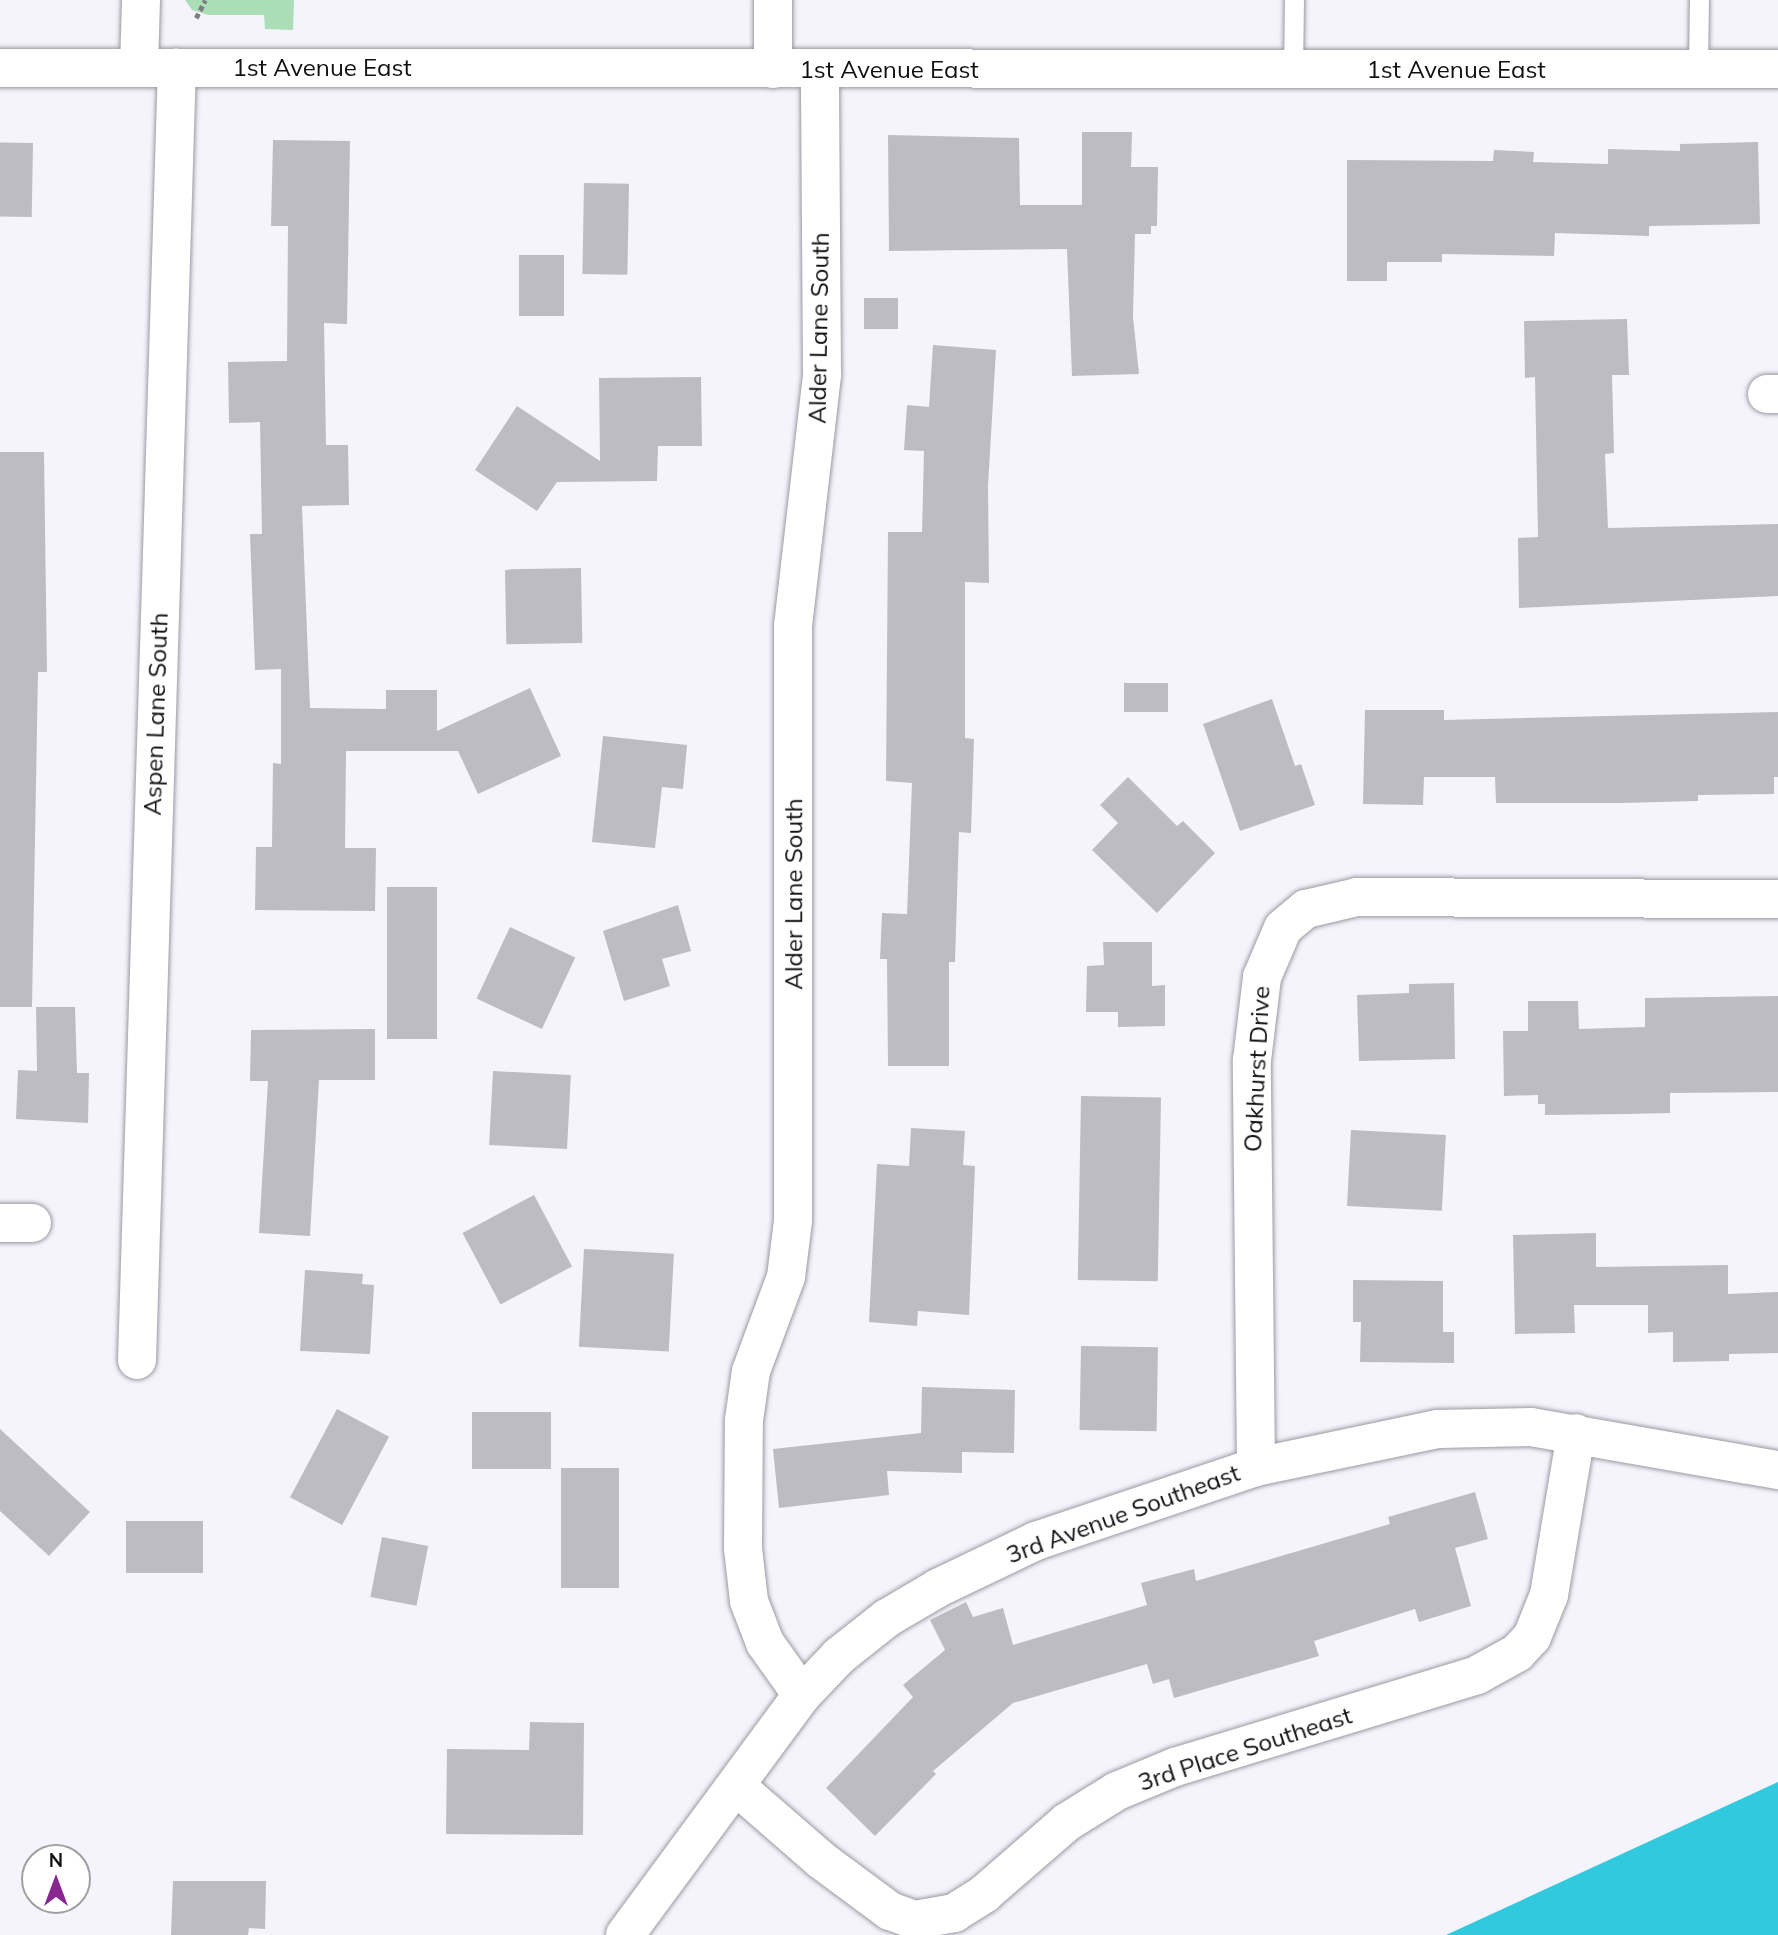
<!DOCTYPE html>
<style>
body{margin:0}
#map{position:relative;width:1778px;height:1935px;overflow:hidden;background:#f5f4fc;font-family:Mulish,sans-serif}
div>[style]{position:absolute}
.green>*{inset:0;background:#abdeb7}
.water>*{inset:0;background:#30c9de}
.building>*{inset:0;background:#bdbcc4;transform-origin:0 0}
.path>*{height:4.5px;margin-top:-2.25px;transform-origin:0;background:repeating-linear-gradient(90deg,#7f7e83 0 5px,transparent 0 8.5px)}
.roads{filter:drop-shadow(0 0 2px #9a9aa1) drop-shadow(0 0 2px #9a9aa1)}
.lane>*{height:19px;margin:-9.5px;padding:0 9.5px;transform-origin:9.5px;border-radius:9.5px;background:#fff}
.street>*{height:38px;margin:-19px;padding:0 19px;transform-origin:19px;border-radius:19px;background:#fff}
span{translate:-50% -50%;white-space:nowrap;text-align:center;line-height:1.15;-webkit-text-stroke:7px #fff;paint-order:stroke}
.street-label{font-size:24px;color:#111013}
.north{position:absolute;left:21px;top:1844px;width:70px;height:70px;box-sizing:border-box;background:#fff;border:2px solid #a09fa1;border-radius:50%;rotate:0deg;font-size:19px;font-weight:700;line-height:28px;text-align:center;color:#111013}
.north::after{content:'';display:block;margin:auto;width:24px;height:32px;background:#892790;clip-path:polygon(50% 0,100% 100%,50% 72%,0 100%)}
</style>
<div id="map">
<div class="green">
<i style="clip-path:polygon(185px 0,294px 0,293px 30px,265px 29px,264px 15px,208px 15px,192px 10px)"></i>
</div>
<div class="water">
<i style="clip-path:polygon(1778px 1782px,1778px 1935px,1446px 1935px)"></i>
</div>
<div class="building">
<i style="clip-path:polygon(1082px 132px,1132px 132px,1131px 167px,1158px 167px,1157px 226px,1151px 226px,1151px 234px,1135px 234px,1133px 317px,1139px 374px,1072px 376px,1067px 249px,889px 251px,888px 135px,1019px 138px,1020px 205px,1082px 205px)"></i>
<i style="clip-path:polygon(273px 140px,350px 141px,347px 324px,324px 323px,326px 445px,348px 445px,349px 505px,302px 506px,310px 708px,386px 709px,386px 690px,437px 690px,437px 731px,530px 688px,561px 756px,478px 794px,458px 751px,346px 751px,345px 848px,376px 848px,375px 911px,255px 910px,256px 847px,272px 847px,273px 763px,281px 764px,281px 669px,255px 670px,250px 534px,262px 534px,260px 422px,229px 423px,228px 362px,287px 361px,288px 226px,271px 226px)"></i>
<i style="clip-path:polygon(1758px 142px,1760px 224px,1649px 226px,1649px 236px,1555px 233px,1554px 256px,1442px 254px,1442px 262px,1387px 262px,1387px 281px,1347px 281px,1347px 160px,1493px 161px,1494px 150px,1534px 152px,1533px 162px,1608px 164px,1608px 149px,1680px 151px,1680px 144px)"></i>
<i style="left:33px;top:143px;width:74px;height:33px;rotate:91deg"></i>
<i style="left:584px;top:183px;width:45px;height:91px;rotate:1deg"></i>
<i style="left:519px;top:255px;width:45px;height:61px"></i>
<i style="left:864px;top:298px;width:34px;height:31px"></i>
<i style="clip-path:polygon(1627px 319px,1629px 375px,1612px 375px,1614px 453px,1605px 454px,1608px 528px,1778px 524px,1778px 596px,1519px 608px,1518px 538px,1538px 537px,1535px 377px,1525px 378px,1524px 321px)"></i>
<i style="clip-path:polygon(933px 345px,996px 350px,988px 486px,989px 583px,965px 582px,965px 738px,974px 739px,971px 833px,959px 832px,955px 962px,949px 962px,949px 1066px,888px 1066px,887px 959px,880px 959px,882px 913px,907px 914px,912px 783px,886px 781px,888px 532px,922px 532px,924px 451px,904px 450px,907px 405px,929px 407px)"></i>
<i style="clip-path:polygon(701px 377px,702px 446px,658px 446px,657px 481px,557px 482px,537px 511px,475px 470px,517px 406px,600px 461px,599px 378px)"></i>
<i style="clip-path:polygon(0 452px,44px 452px,47px 672px,38px 672px,32px 1007px,0 1007px)"></i>
<i style="left:581px;top:568px;width:75px;height:76px;rotate:89deg"></i>
<i style="left:1168px;top:683px;width:29px;height:44px;rotate:90deg"></i>
<i style="clip-path:polygon(1272px 699px,1295px 766px,1301px 764px,1315px 805px,1240px 831px,1203px 724px)"></i>
<i style="clip-path:polygon(1365px 710px,1444px 710px,1444px 720px,1778px 712px,1778px 777px,1774px 777px,1774px 794px,1698px 795px,1698px 801px,1621px 803px,1496px 803px,1495px 777px,1424px 777px,1423px 805px,1363px 804px)"></i>
<i style="clip-path:polygon(603px 736px,687px 745px,683px 789px,662px 787px,655px 848px,592px 842px)"></i>
<i style="clip-path:polygon(1128px 777px,1177px 826px,1183px 821px,1215px 853px,1157px 913px,1092px 850px,1118px 823px,1100px 805px)"></i>
<i style="left:437px;top:887px;width:152px;height:50px;rotate:90deg"></i>
<i style="clip-path:polygon(678px 905px,691px 951px,662px 959px,670px 986px,624px 1001px,603px 931px)"></i>
<i style="left:510px;top:927px;width:72px;height:79px;rotate:25deg"></i>
<i style="clip-path:polygon(1103px 942px,1152px 942px,1152px 986px,1165px 985px,1165px 1026px,1118px 1027px,1118px 1012px,1086px 1012px,1087px 966px,1104px 965px)"></i>
<i style="clip-path:polygon(1454px 983px,1455px 1059px,1359px 1061px,1357px 995px,1409px 993px,1409px 984px)"></i>
<i style="clip-path:polygon(1778px 996px,1778px 1092px,1670px 1093px,1670px 1113px,1626px 1114px,1545px 1115px,1545px 1104px,1538px 1104px,1538px 1095px,1504px 1096px,1503px 1031px,1528px 1031px,1528px 1001px,1578px 1001px,1579px 1029px,1645px 1027px,1645px 998px)"></i>
<i style="clip-path:polygon(36px 1007px,75px 1007px,77px 1073px,89px 1073px,88px 1123px,16px 1119px,18px 1070px,37px 1071px)"></i>
<i style="clip-path:polygon(375px 1029px,375px 1080px,319px 1080px,310px 1236px,259px 1233px,268px 1081px,250px 1081px,251px 1030px)"></i>
<i style="left:493px;top:1071px;width:78px;height:74px;rotate:3deg"></i>
<i style="left:1081px;top:1096px;width:80px;height:184px;rotate:1deg"></i>
<i style="clip-path:polygon(911px 1128px,965px 1131px,963px 1165px,975px 1166px,969px 1315px,918px 1311px,917px 1326px,869px 1322px,877px 1164px,909px 1166px)"></i>
<i style="left:1351px;top:1130px;width:95px;height:76px;rotate:3deg"></i>
<i style="left:534px;top:1195px;width:81px;height:81px;rotate:62deg"></i>
<i style="clip-path:polygon(1596px 1233px,1596px 1267px,1728px 1265px,1728px 1294px,1778px 1292px,1778px 1353px,1729px 1354px,1729px 1361px,1673px 1362px,1673px 1332px,1648px 1333px,1648px 1305px,1574px 1305px,1575px 1333px,1515px 1334px,1513px 1235px)"></i>
<i style="left:584px;top:1249px;width:90px;height:98px;rotate:3deg"></i>
<i style="clip-path:polygon(305px 1270px,363px 1274px,362px 1284px,374px 1285px,370px 1354px,300px 1351px)"></i>
<i style="clip-path:polygon(1353px 1280px,1443px 1281px,1443px 1332px,1454px 1332px,1454px 1363px,1360px 1362px,1361px 1322px,1353px 1322px)"></i>
<i style="left:1081px;top:1346px;width:77px;height:84px;rotate:1deg"></i>
<i style="clip-path:polygon(922px 1387px,1015px 1390px,1014px 1453px,962px 1452px,962px 1473px,887px 1471px,889px 1495px,779px 1508px,773px 1449px,921px 1433px)"></i>
<i style="left:337px;top:1409px;width:59px;height:100px;rotate:28deg"></i>
<i style="left:551px;top:1412px;width:57px;height:79px;rotate:90deg"></i>
<i style="clip-path:polygon(0 1429px,90px 1512px,49px 1556px,0 1511px)"></i>
<i style="left:561px;top:1468px;width:58px;height:120px"></i>
<i style="clip-path:polygon(1475px 1492px,1488px 1539px,1455px 1548px,1471px 1606px,1419px 1622px,1415px 1609px,1314px 1641px,1319px 1656px,1174px 1698px,1169px 1679px,1153px 1684px,1147px 1664px,1013px 1703px,933px 1771px,936px 1774px,875px 1836px,826px 1788px,913px 1697px,903px 1685px,945px 1650px,930px 1620px,966px 1602px,973px 1617px,1003px 1608px,1013px 1645px,1147px 1605px,1141px 1583px,1194px 1569px,1196px 1581px,1390px 1524px,1388px 1517px)"></i>
<i style="left:126px;top:1521px;width:77px;height:52px"></i>
<i style="left:382px;top:1537px;width:47px;height:61px;rotate:11deg"></i>
<i style="clip-path:polygon(530px 1722px,584px 1723px,583px 1835px,446px 1834px,447px 1749px,529px 1750px)"></i>
<i style="clip-path:polygon(173px 1881px,266px 1881px,265px 1929px,249px 1928px,248px 1935px,171px 1935px)"></i>
</div>
<div class="path">
<i style="left:196px;top:18px;width:20px;rotate:-63deg"></i>
</div>
<div class="roads">
<div class="lane">
<i style="left:1698px;top:69px;width:69px;rotate:-89.2deg"></i>
<i style="left:1293px;top:70px;width:70px;rotate:-89.2deg"></i>
</div>
<div class="street">
<i style="left:0;top:68px;width:1778px;rotate:0.03deg"></i>
<i style="left:139px;top:68px;width:68px;rotate:-88.3deg"></i>
<i style="left:773px;top:69px;width:69px;rotate:-90deg"></i>
<i style="left:1767px;top:394px;width:11px"></i>
<i style="left:0;top:1223px;width:32px"></i>
<i style="left:137px;top:1360px;width:1293px;rotate:-88.23deg"></i>
<i style="left:1256px;top:1467px;width:407px;rotate:-90.6deg"></i>
<i style="left:1252px;top:1060px;width:84px;rotate:-83.1deg"></i>
<i style="left:1262px;top:977px;width:53px;rotate:-66.8deg"></i>
<i style="left:1283px;top:928px;width:30px;rotate:-40deg"></i>
<i style="left:1306px;top:909px;width:52px;rotate:-13.2deg"></i>
<i style="left:1357px;top:897px;width:421px;rotate:0.3deg"></i>
<i style="left:802px;top:1695px;width:64px;rotate:-125.4deg"></i>
<i style="left:765px;top:1643px;width:45px;rotate:-110.9deg"></i>
<i style="left:749px;top:1601px;width:53px;rotate:-96.5deg"></i>
<i style="left:743px;top:1548px;width:128px;rotate:-89.6deg"></i>
<i style="left:744px;top:1420px;width:49px;rotate:-81.9deg"></i>
<i style="left:751px;top:1371px;width:100px;rotate:-69.6deg"></i>
<i style="left:786px;top:1277px;width:56px;rotate:-82.9deg"></i>
<i style="left:793px;top:1221px;width:595px;rotate:-90deg"></i>
<i style="left:793px;top:626px;width:254px;rotate:-83.4deg"></i>
<i style="left:822px;top:374px;width:303px;rotate:-90.4deg"></i>
<i style="left:736px;top:1786px;width:113px;rotate:41deg"></i>
<i style="left:821px;top:1860px;width:86px;rotate:36.5deg"></i>
<i style="left:890px;top:1911px;width:27px;rotate:20deg"></i>
<i style="left:915px;top:1920px;width:40px;rotate:-10deg"></i>
<i style="left:954px;top:1913px;width:36px;rotate:-32deg"></i>
<i style="left:984px;top:1894px;width:110px;rotate:-40.9deg"></i>
<i style="left:1067px;top:1822px;width:59px;rotate:-31.8deg"></i>
<i style="left:1117px;top:1791px;width:63px;rotate:-22.5deg"></i>
<i style="left:1175px;top:1767px;width:316px;rotate:-16.9deg"></i>
<i style="left:1477px;top:1675px;width:46px;rotate:-28.8deg"></i>
<i style="left:1517px;top:1653px;width:22px;rotate:-47deg"></i>
<i style="left:1532px;top:1637px;width:45px;rotate:-68deg"></i>
<i style="left:1549px;top:1595px;width:164px;rotate:-80.5deg"></i>
<i style="left:625px;top:1935px;width:298px;rotate:-53.6deg"></i>
<i style="left:802px;top:1695px;width:54px;rotate:-46.5deg"></i>
<i style="left:839px;top:1656px;width:61px;rotate:-38.4deg"></i>
<i style="left:887px;top:1618px;width:59px;rotate:-30.5deg"></i>
<i style="left:938px;top:1588px;width:109px;rotate:-25.6deg"></i>
<i style="left:1036px;top:1541px;width:232px;rotate:-18.6deg"></i>
<i style="left:1256px;top:1467px;width:186px;rotate:-11.8deg"></i>
<i style="left:1438px;top:1429px;width:93px;rotate:-1.2deg"></i>
<i style="left:1531px;top:1427px;width:251px;rotate:9.9deg"></i>
</div>
</div>
<div class="street-label">
<span style="left:322px;top:68px">1st Avenue East</span>
<span style="left:889px;top:70px">1st Avenue East</span>
<span style="left:1456px;top:70px">1st Avenue East</span>
<span style="left:819px;top:328px;rotate:-89deg">Alder Lane South</span>
<span style="left:156px;top:714px;rotate:-88deg">Aspen Lane South</span>
<span style="left:794px;top:894px;rotate:-90deg">Alder Lane South</span>
<span style="left:1257px;top:1069px;rotate:-87deg">Oakhurst Drive</span>
<span style="left:1123px;top:1514px;rotate:-20deg">3rd Avenue Southeast</span>
<span style="left:1245px;top:1749px;rotate:-18deg">3rd Place Southeast</span>
</div>
<div class="north">N</div>
</div>
